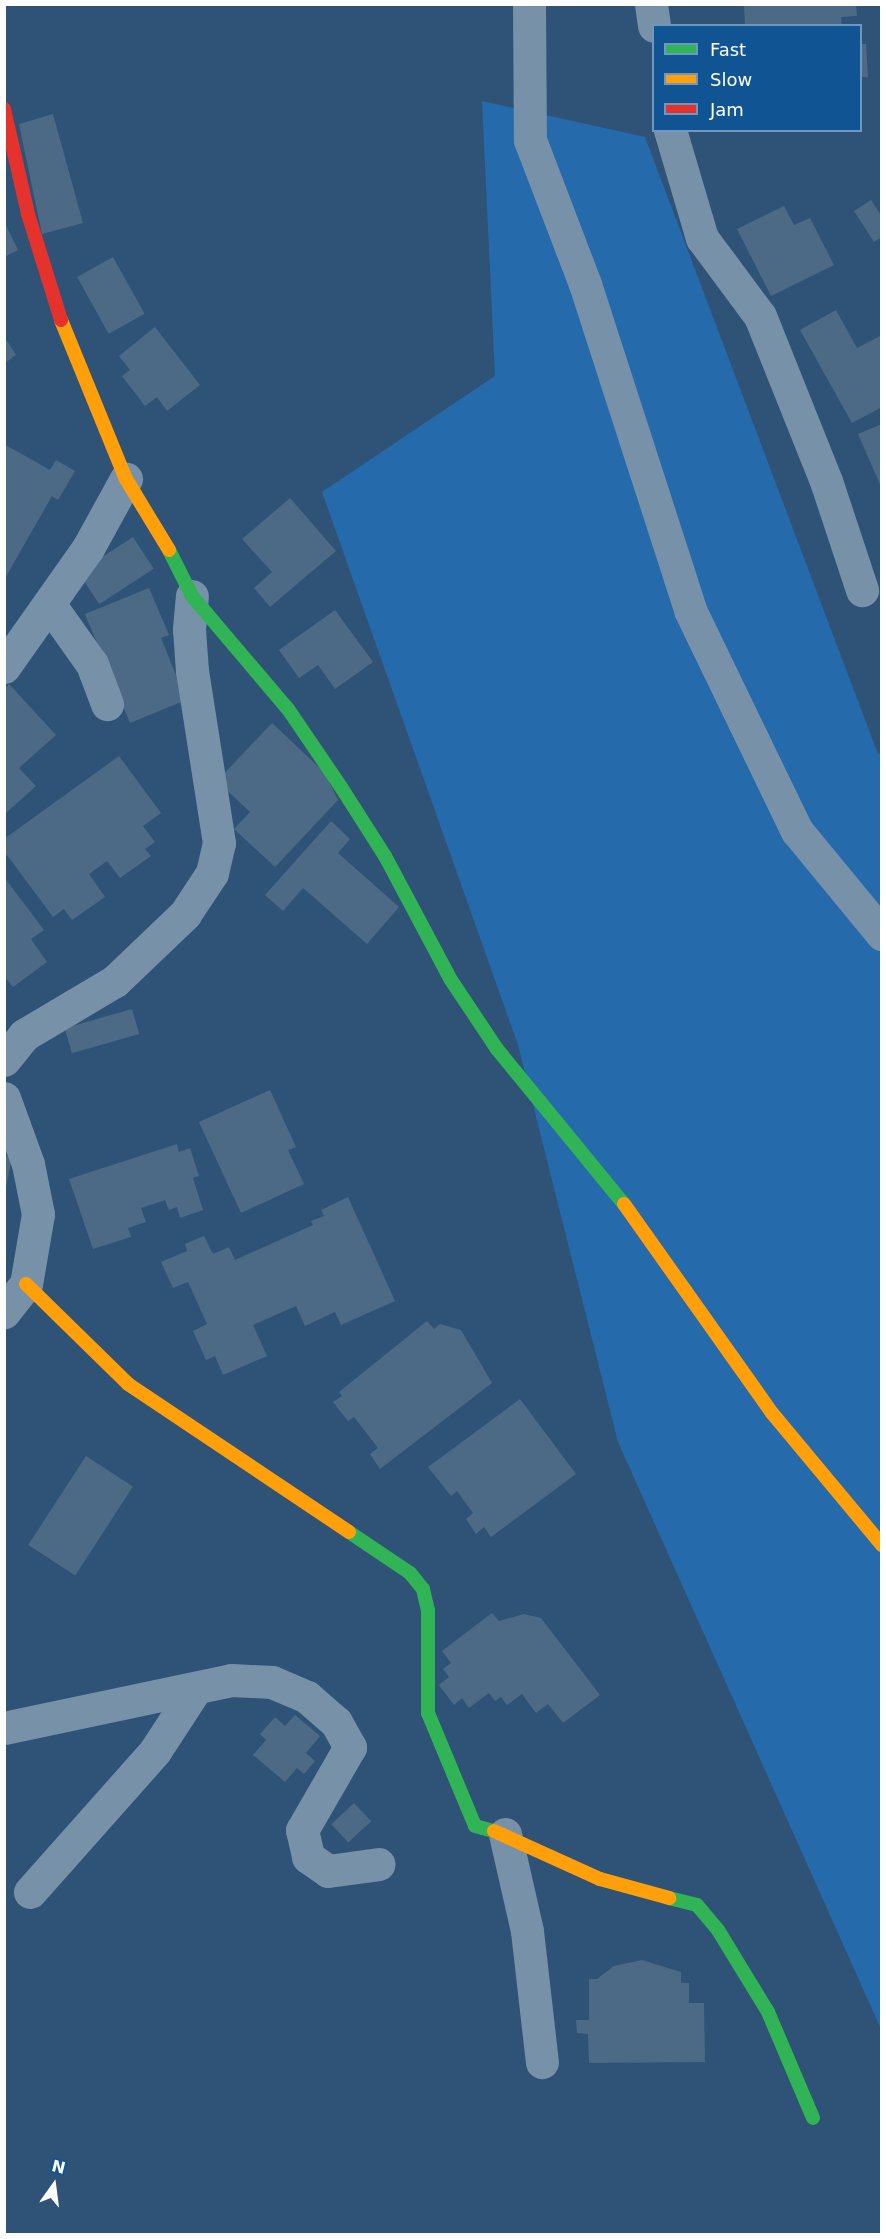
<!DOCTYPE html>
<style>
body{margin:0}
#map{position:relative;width:886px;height:2239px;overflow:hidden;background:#2f5376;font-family:"DejaVu Sans",sans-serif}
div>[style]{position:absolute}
.green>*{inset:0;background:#256aab}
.building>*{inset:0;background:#4c6a85;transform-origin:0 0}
.street>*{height:33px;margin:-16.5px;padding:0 16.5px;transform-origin:16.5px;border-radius:16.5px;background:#7791a9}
.fast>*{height:14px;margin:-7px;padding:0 7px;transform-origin:7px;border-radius:7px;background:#30b455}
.slow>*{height:14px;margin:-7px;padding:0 7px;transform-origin:7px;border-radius:7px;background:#ff9f0a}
.jam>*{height:14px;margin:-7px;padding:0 7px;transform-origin:7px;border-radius:7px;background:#e5322d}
span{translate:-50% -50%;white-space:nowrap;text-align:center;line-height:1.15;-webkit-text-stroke:5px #115494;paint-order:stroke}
.frame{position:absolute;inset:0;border:6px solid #fff;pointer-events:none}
.legend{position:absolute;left:652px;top:24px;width:210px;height:108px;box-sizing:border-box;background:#115494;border:2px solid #7098bf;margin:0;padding:8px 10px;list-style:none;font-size:18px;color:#fff}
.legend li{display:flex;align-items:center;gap:12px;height:30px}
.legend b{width:30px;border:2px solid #7098bf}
.north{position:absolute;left:24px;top:2155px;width:60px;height:60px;-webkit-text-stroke:4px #115494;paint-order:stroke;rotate:14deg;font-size:16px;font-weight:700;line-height:24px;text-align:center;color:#fff}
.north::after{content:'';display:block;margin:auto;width:21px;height:27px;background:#fff;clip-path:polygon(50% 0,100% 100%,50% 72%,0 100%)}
</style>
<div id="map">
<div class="green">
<i style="clip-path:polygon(482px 101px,645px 137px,878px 754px,881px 753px,881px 2029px,618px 1442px,518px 1045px,322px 492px,495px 376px)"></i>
</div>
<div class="building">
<i style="clip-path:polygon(744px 4px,856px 4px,857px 16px,841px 17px,842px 26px,745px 26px)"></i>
<i style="clip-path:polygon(860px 44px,866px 44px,868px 77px,860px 77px)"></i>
<i style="clip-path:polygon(53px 114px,83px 223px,42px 234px,19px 124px)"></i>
<i style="clip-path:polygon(871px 200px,882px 217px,882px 237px,874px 242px,854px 211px)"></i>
<i style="clip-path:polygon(784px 206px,794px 225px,810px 218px,834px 265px,771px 296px,737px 229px)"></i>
<i style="clip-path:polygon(4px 221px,18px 250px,4px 257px)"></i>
<i style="left:113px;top:257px;width:65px;height:41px;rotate:61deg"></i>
<i style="clip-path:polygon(836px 310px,857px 348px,882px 335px,882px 407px,852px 423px,800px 330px)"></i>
<i style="clip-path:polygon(155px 327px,200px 385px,167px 411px,157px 397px,145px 406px,122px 376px,130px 370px,119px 356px)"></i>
<i style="clip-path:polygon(5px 338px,16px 355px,5px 363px)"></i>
<i style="clip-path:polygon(882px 424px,882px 489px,858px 434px)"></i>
<i style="clip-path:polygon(4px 444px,50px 470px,56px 460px,75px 471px,58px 500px,52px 496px,4px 580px)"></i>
<i style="clip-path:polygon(290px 498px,336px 551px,270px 607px,254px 588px,272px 572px,242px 539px)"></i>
<i style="left:133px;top:537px;width:38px;height:65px;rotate:57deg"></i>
<i style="clip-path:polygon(149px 588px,169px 635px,161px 638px,186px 700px,130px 723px,85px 614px)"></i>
<i style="clip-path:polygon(335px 610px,373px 662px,335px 689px,318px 665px,299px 678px,279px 650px)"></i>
<i style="clip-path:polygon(9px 684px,56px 735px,19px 768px,36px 786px,6px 813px,4px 689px)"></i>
<i style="clip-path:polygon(272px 723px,324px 772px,338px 800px,275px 867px,234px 829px,250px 812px,217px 781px)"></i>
<i style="clip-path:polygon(119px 756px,161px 813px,143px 826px,155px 842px,145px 849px,151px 856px,120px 878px,107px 861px,89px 874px,105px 897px,72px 920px,64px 909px,53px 917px,4px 851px,4px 839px)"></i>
<i style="clip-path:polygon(331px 821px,350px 839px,338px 853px,399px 907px,367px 944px,303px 888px,283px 911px,265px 895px)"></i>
<i style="clip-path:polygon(4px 877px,44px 930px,31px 939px,47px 962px,13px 987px,4px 976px)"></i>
<i style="left:132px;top:1009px;width:26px;height:70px;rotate:74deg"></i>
<i style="clip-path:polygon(270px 1090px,296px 1147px,288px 1150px,304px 1184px,241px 1213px,199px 1122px)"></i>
<i style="clip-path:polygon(177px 1144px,179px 1152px,190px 1148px,199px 1176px,193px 1178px,203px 1210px,180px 1218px,177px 1207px,169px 1210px,165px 1200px,141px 1208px,146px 1222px,128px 1228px,131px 1237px,93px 1249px,69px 1179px)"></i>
<i style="clip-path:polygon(4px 1155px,12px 1157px,6px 1188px,4px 1188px)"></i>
<i style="clip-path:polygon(348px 1197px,395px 1301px,341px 1325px,335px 1312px,305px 1326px,296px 1306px,253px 1325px,267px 1356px,223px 1375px,215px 1356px,206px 1360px,193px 1331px,207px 1324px,188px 1282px,173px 1288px,161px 1262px,187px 1251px,185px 1244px,204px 1236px,213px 1254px,229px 1247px,235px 1260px,313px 1225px,311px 1221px,324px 1216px,321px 1210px)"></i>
<i style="clip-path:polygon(427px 1321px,434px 1329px,440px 1324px,461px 1330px,492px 1383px,380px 1469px,370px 1454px,378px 1448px,354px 1417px,348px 1421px,333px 1402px,342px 1396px,339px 1392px)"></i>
<i style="clip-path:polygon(520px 1399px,576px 1474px,491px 1537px,484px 1527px,476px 1534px,466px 1519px,473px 1513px,457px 1491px,451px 1496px,428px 1467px)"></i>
<i style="left:86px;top:1456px;width:56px;height:106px;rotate:33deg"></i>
<i style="clip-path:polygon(492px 1613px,499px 1621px,524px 1614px,541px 1618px,600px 1695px,563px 1723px,548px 1704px,536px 1713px,522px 1694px,507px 1705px,501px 1697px,495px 1701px,489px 1693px,469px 1708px,462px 1698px,454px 1705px,439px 1685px,449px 1677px,443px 1669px,451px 1663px,442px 1651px)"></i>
<i style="clip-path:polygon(295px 1715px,320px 1736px,306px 1753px,315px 1761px,304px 1774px,297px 1768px,285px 1782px,253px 1755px,266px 1740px,260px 1734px,275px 1717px,285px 1726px)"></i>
<i style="left:354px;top:1803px;width:25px;height:31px;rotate:47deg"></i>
<i style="clip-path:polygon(642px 1960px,681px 1972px,681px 1983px,689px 1983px,689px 2003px,704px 2003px,705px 2062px,589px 2063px,588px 2034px,577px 2033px,576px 2020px,589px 2020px,589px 1979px,597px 1979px,614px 1966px)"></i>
</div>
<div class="street">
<i style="left:529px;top:4px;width:136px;rotate:89.6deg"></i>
<i style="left:530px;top:140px;width:154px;rotate:69.1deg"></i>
<i style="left:585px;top:284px;width:342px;rotate:72.1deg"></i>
<i style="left:690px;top:610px;width:246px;rotate:64.2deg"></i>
<i style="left:797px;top:831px;width:134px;rotate:50.5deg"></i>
<i style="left:651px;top:4px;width:22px;rotate:82deg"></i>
<i style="left:670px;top:130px;width:113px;rotate:73.5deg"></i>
<i style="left:702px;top:238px;width:97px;rotate:53.4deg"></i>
<i style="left:760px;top:316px;width:178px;rotate:68.2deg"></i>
<i style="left:826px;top:481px;width:115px;rotate:71.7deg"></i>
<i style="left:50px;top:605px;width:72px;rotate:54.6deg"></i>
<i style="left:92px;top:664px;width:43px;rotate:69.4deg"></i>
<i style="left:4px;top:667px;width:146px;rotate:-54.8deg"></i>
<i style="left:88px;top:548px;width:79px;rotate:-61.2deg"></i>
<i style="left:4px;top:1060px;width:32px;rotate:-51deg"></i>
<i style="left:24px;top:1035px;width:106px;rotate:-30.7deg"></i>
<i style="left:115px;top:981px;width:97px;rotate:-43.7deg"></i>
<i style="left:185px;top:914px;width:49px;rotate:-56.6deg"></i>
<i style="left:212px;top:873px;width:31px;rotate:-77deg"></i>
<i style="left:219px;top:843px;width:174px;rotate:-98.9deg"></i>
<i style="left:192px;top:671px;width:42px;rotate:-94.1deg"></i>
<i style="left:189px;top:629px;width:33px;rotate:-85deg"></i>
<i style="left:4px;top:1098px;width:70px;rotate:70deg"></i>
<i style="left:28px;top:1164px;width:51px;rotate:78.7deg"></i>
<i style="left:38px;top:1214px;width:71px;rotate:99.7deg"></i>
<i style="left:26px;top:1284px;width:36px;rotate:128deg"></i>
<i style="left:4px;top:1728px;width:232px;rotate:-11.9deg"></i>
<i style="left:231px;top:1680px;width:41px;rotate:2.8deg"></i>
<i style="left:272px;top:1682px;width:38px;rotate:23deg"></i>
<i style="left:307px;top:1697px;width:38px;rotate:41deg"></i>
<i style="left:336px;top:1722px;width:29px;rotate:61deg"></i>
<i style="left:350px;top:1747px;width:96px;rotate:120deg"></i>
<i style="left:302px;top:1830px;width:28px;rotate:77deg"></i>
<i style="left:308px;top:1857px;width:24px;rotate:35deg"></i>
<i style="left:328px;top:1871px;width:51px;rotate:-7.8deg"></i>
<i style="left:505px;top:1834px;width:99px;rotate:77.2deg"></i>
<i style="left:527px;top:1931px;width:132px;rotate:83.5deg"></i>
<i style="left:30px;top:1892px;width:188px;rotate:-48.4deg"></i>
<i style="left:155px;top:1751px;width:75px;rotate:-56.9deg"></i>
</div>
<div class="fast">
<i style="left:169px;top:550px;width:51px;rotate:63.4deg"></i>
<i style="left:192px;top:596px;width:148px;rotate:49.7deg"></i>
<i style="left:288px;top:709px;width:94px;rotate:55.8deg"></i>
<i style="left:341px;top:787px;width:82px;rotate:57.5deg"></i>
<i style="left:385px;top:856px;width:140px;rotate:62deg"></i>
<i style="left:451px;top:980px;width:83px;rotate:56.3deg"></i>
<i style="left:497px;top:1049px;width:200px;rotate:50.7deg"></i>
<i style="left:349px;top:1532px;width:73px;rotate:33.9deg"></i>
<i style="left:410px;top:1573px;width:21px;rotate:51deg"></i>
<i style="left:423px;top:1589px;width:22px;rotate:77deg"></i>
<i style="left:428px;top:1610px;width:103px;rotate:90deg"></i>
<i style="left:428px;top:1713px;width:122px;rotate:67.4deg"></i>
<i style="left:475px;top:1826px;width:20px;rotate:15deg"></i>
<i style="left:669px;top:1898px;width:29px;rotate:14deg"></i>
<i style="left:697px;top:1905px;width:33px;rotate:50deg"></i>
<i style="left:718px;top:1930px;width:96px;rotate:58.6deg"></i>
<i style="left:768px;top:2012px;width:115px;rotate:67deg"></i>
</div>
<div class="slow">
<i style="left:61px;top:320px;width:172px;rotate:67.8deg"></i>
<i style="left:126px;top:479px;width:83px;rotate:58.8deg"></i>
<i style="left:624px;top:1204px;width:256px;rotate:54.7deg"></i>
<i style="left:772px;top:1413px;width:172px;rotate:50.2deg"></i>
<i style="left:26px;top:1284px;width:143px;rotate:44.4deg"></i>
<i style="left:128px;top:1384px;width:266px;rotate:33.8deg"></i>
<i style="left:494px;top:1831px;width:116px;rotate:24.4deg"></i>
<i style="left:600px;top:1879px;width:72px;rotate:15.4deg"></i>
</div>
<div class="jam">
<i style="left:4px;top:109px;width:108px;rotate:77.1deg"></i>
<i style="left:28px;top:214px;width:111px;rotate:72.7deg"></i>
</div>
<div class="frame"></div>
<ul class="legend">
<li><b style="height:8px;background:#30b455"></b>Fast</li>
<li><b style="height:8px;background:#ff9f0a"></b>Slow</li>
<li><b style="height:8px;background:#e5322d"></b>Jam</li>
</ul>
<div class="north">N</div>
</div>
